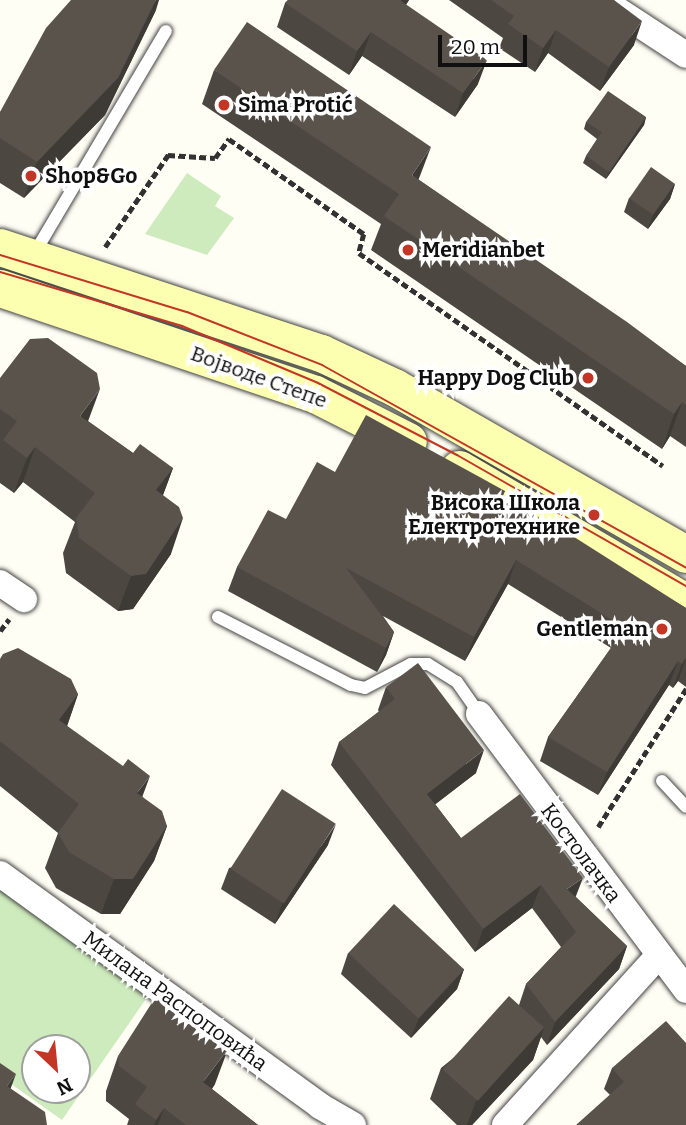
<!DOCTYPE html>
<meta charset="utf-8">
<style>
body{margin:0}
#map{position:relative;width:686px;height:1125px;overflow:hidden;background:#fffef4;font-family:Bitter,serif}
div>[style]{position:absolute}
.green>*{inset:0;background:#cdebbc}
.path>*{height:4.5px;margin-top:-2.25px;transform-origin:0;background:repeating-linear-gradient(90deg,#323232 0 7px,transparent 0 10.5px)}
.roads{filter:drop-shadow(0 0 2px #434343) drop-shadow(0 0 2px #434343)}
.service>*{height:12px;margin:-6px;padding:0 6px;transform-origin:6px;border-radius:6px;background:#fff}
.minor>*{height:26px;margin:-13px;padding:0 13px;transform-origin:13px;border-radius:13px;background:#fff}
.secondary>*{height:37px;margin:-18.5px;padding:0 18.5px;transform-origin:18.5px;border-radius:18.5px;background:#fcffaf}
.tram>*{height:2px;margin:-1px;padding:0 1px;transform-origin:1px;border-radius:1px;background:#c33525}
.wall>*{inset:0;background:#4d4741}
.shaded-wall>*{inset:0;background:#3e3a35}
.building>*{inset:0;background:#59534c;transform-origin:0 0}
.dots>*{width:19px;height:19px;translate:-50% -50%;box-sizing:border-box;border:4px solid #fff;border-radius:50%}
span{translate:-50% -50%;white-space:nowrap;text-align:center;line-height:1.15;-webkit-text-stroke:7px #fff;paint-order:stroke}
.poi-label{font-size:21px;color:#101010;font-weight:700}
.left{translate:0 -50%;text-align:left}
.right{translate:-100% -50%;text-align:right}
.street-label{font-size:21px;color:#101010}
.north{position:absolute;left:21px;top:1034px;width:70px;height:70px;box-sizing:border-box;background:#fff;border:2px solid #9f9f9f;border-radius:50%;rotate:154deg;font-size:19px;font-weight:700;line-height:28px;text-align:center;color:#101010}
.north::after{content:'';display:block;margin:auto;width:24px;height:32px;background:#c33525;clip-path:polygon(50% 0,100% 100%,50% 72%,0 100%)}
.scale{position:absolute;left:438px;top:35px;width:89px;height:32px;box-sizing:border-box;border:4px solid #101010;border-top:0;padding-left:9px;font-size:21px;line-height:24px;white-space:nowrap;color:#101010;-webkit-text-stroke:5px #fff;paint-order:stroke}
</style>
<div id="map">
<div class="green">
<i style="clip-path:polygon(187px 173px,221px 196px,215px 206px,234px 218px,207px 255px,145px 234px)"></i>
<i style="clip-path:polygon(evenodd,0 888px,148px 996px,62px 1120px,0 1076px,0 888px,35px 1048px,77px 1048px,77px 1090px,35px 1090px,35px 1048px)"></i>
</div>
<div class="path">
<i style="left:105px;top:247px;width:112px;rotate:-55.6deg"></i>
<i style="left:168px;top:155px;width:47px;rotate:3.7deg"></i>
<i style="left:215px;top:158px;width:24px;rotate:-54deg"></i>
<i style="left:229px;top:139px;width:165px;rotate:35.1deg"></i>
<i style="left:364px;top:234px;width:20px;rotate:105deg"></i>
<i style="left:359px;top:253px;width:371px;rotate:35deg"></i>
<i style="left:0;top:631px;width:15px;rotate:-53deg"></i>
<i style="left:598px;top:827px;width:164px;rotate:-57.5deg"></i>
</div>
<div class="roads">
<div class="service">
<i style="left:34px;top:254px;width:259px;rotate:-59.4deg"></i>
<i style="left:218px;top:617px;width:149px;rotate:27.1deg"></i>
<i style="left:351px;top:685px;width:14px;rotate:12deg"></i>
<i style="left:365px;top:688px;width:52px;rotate:-27.6deg"></i>
<i style="left:411px;top:664px;width:17px"></i>
<i style="left:428px;top:664px;width:34px;rotate:32deg"></i>
<i style="left:457px;top:682px;width:39px;rotate:55deg"></i>
<i style="left:662px;top:781px;width:35px;rotate:47deg"></i>
</div>
<div class="minor">
<i style="left:602px;top:0;width:100px;rotate:33.2deg"></i>
<i style="left:0;top:583px;width:29px;rotate:34deg"></i>
<i style="left:479px;top:714px;width:345px;rotate:53.1deg"></i>
<i style="left:0;top:874px;width:395px;rotate:35.9deg"></i>
<i style="left:320px;top:1106px;width:38px;rotate:30deg"></i>
<i style="left:505px;top:1125px;width:228px;rotate:-47.8deg"></i>
</div>
<div class="secondary">
<i style="left:0;top:247px;width:338px;rotate:18.3deg"></i>
<i style="left:321px;top:353px;width:81px;rotate:25deg"></i>
<i style="left:394px;top:387px;width:336px;rotate:29.8deg"></i>
<i style="left:0;top:288px;width:332px;rotate:18.6deg"></i>
<i style="left:315px;top:394px;width:104px;rotate:26.8deg"></i>
<i style="left:459px;top:469px;width:263px;rotate:30.4deg"></i>
</div>
</div>
<div class="tram">
<i style="left:0;top:255px;width:195px;rotate:17deg"></i>
<i style="left:187px;top:312px;width:145px;rotate:21.4deg"></i>
<i style="left:322px;top:365px;width:417px;rotate:29.1deg"></i>
<i style="left:0;top:272px;width:190px;rotate:16.5deg"></i>
<i style="left:182px;top:326px;width:147px;rotate:22.7deg"></i>
<i style="left:318px;top:383px;width:157px;rotate:27.4deg"></i>
<i style="left:457px;top:455px;width:264px;rotate:29.8deg"></i>
</div>
<div class="wall">
<i style="clip-path:polygon(288px 0,409px 0,406px 5px,478px 84px,455px 117px,362px 56px,349px 75px,277px 27px,285px 3px)"></i>
<i style="clip-path:polygon(449px 0,614px 0,634px 45px,600px 91px,548px 53px,535px 72px,499px 48px,503px 38px)"></i>
<i style="clip-path:polygon(156px 10px,105px 115px,24px 198px,0 183px,0 112px)"></i>
<i style="clip-path:polygon(214px 70px,419px 180px,686px 366px,686px 447px,670px 436px,662px 449px,371px 250px,381px 224px,202px 104px)"></i>
<i style="clip-path:polygon(646px 117px,644px 125px,606px 179px,583px 163px,586px 156px,597px 139px,584px 129px,586px 122px)"></i>
<i style="clip-path:polygon(675px 184px,670px 199px,648px 229px,624px 212px,629px 198px)"></i>
<i style="clip-path:polygon(0 378px,88px 421px,133px 453px,173px 468px,163px 495px,171px 554px,133px 609px,118px 611px,66px 573px,63px 553px,75px 522px,23px 482px,14px 493px,0 483px)"></i>
<i style="clip-path:polygon(335px 472px,505px 491px,502px 498px,686px 608px,686px 687px,678px 681px,673px 688px,669px 685px,598px 795px,540px 761px,548px 737px,611px 648px,508px 584px,465px 661px,383px 616px,394px 632px,386px 655px,377px 672px,228px 591px,237px 567px)"></i>
<i style="clip-path:polygon(0 659px,78px 694px,67px 726px,142px 796px,167px 826px,154px 861px,120px 914px,101px 914px,56px 888px,45px 868px,58px 833px,0 786px)"></i>
<i style="clip-path:polygon(386px 687px,476px 773px,435px 804px,461px 838px,576px 897px,627px 946px,619px 969px,547px 1045px,541px 1037px,533px 1060px,472px 1125px,457px 1125px,430px 1099px,441px 1068px,519px 1005px,526px 984px,561px 947px,532px 908px,475px 952px,331px 765px,339px 742px,379px 712px,378px 710px)"></i>
<i style="clip-path:polygon(328px 845px,275px 924px,221px 889px,229px 868px)"></i>
<i style="clip-path:polygon(348px 953px,464px 969px,457px 989px,411px 1038px,341px 974px)"></i>
<i style="clip-path:polygon(686px 1043px,610px 1095px,604px 1089px,612px 1068px)"></i>
<i style="clip-path:polygon(118px 1056px,215px 1084px,212px 1089px,258px 1125px,127px 1125px,129px 1119px,106px 1101px,106px 1091px)"></i>
</div>
<div class="shaded-wall">
<i style="clip-path:polygon(156px 0,159px 0,156px 10px,105px 115px,24px 198px,37px 162px)"></i>
<i style="clip-path:polygon(401px 0,409px 0,392px 25px)"></i>
<i style="clip-path:polygon(642px 21px,634px 45px,600px 91px,609px 67px)"></i>
<i style="clip-path:polygon(556px 30px,548px 53px,535px 72px,543px 48px)"></i>
<i style="clip-path:polygon(371px 32px,362px 56px,349px 75px,357px 51px)"></i>
<i style="clip-path:polygon(487px 60px,478px 84px,455px 117px,463px 93px)"></i>
<i style="clip-path:polygon(646px 117px,644px 125px,606px 179px,609px 172px)"></i>
<i style="clip-path:polygon(431px 147px,418px 181px,412px 175px)"></i>
<i style="clip-path:polygon(675px 184px,670px 199px,648px 229px,653px 215px)"></i>
<i style="clip-path:polygon(100px 389px,87px 424px,80px 416px)"></i>
<i style="clip-path:polygon(682px 402px,670px 436px,662px 449px,674px 414px)"></i>
<i style="clip-path:polygon(35px 447px,23px 482px,14px 493px,27px 458px)"></i>
<i style="clip-path:polygon(173px 468px,160px 503px,156px 490px)"></i>
<i style="clip-path:polygon(183px 518px,171px 554px,133px 609px,118px 611px,131px 576px)"></i>
<i style="clip-path:polygon(516px 560px,508px 584px,465px 661px,474px 637px)"></i>
<i style="clip-path:polygon(394px 632px,386px 655px,377px 672px,386px 648px)"></i>
<i style="clip-path:polygon(686px 658px,678px 681px,673px 688px,682px 664px)"></i>
<i style="clip-path:polygon(678px 661px,669px 685px,598px 795px,607px 772px)"></i>
<i style="clip-path:polygon(78px 694px,66px 729px,59px 720px)"></i>
<i style="clip-path:polygon(484px 750px,476px 773px,419px 817px,427px 794px)"></i>
<i style="clip-path:polygon(150px 776px,137px 811px,137px 793px)"></i>
<i style="clip-path:polygon(336px 824px,328px 845px,275px 924px,282px 904px)"></i>
<i style="clip-path:polygon(167px 826px,154px 861px,120px 914px,101px 914px,114px 879px)"></i>
<i style="clip-path:polygon(583px 878px,574px 901px,559px 912px,567px 889px)"></i>
<i style="clip-path:polygon(541px 885px,532px 908px,475px 952px,483px 929px)"></i>
<i style="clip-path:polygon(627px 946px,619px 969px,547px 1045px,555px 1022px)"></i>
<i style="clip-path:polygon(464px 969px,457px 989px,411px 1038px,419px 1018px)"></i>
<i style="clip-path:polygon(544px 1028px,533px 1060px,472px 1125px,467px 1125px,476px 1101px)"></i>
<i style="clip-path:polygon(228px 1049px,215px 1084px,190px 1117px,203px 1082px)"></i>
<i style="clip-path:polygon(16px 1074px,3px 1109px,7px 1086px)"></i>
<i style="clip-path:polygon(164px 1108px,158px 1125px,154px 1125px,156px 1120px)"></i>
</div>
<div class="building">
<i style="clip-path:polygon(71px 0,156px 0,118px 78px,37px 162px,0 138px,0 112px,46px 28px)"></i>
<i style="clip-path:polygon(288px 0,401px 0,401px 1px,487px 60px,463px 93px,371px 32px,357px 51px,285px 3px)"></i>
<i style="clip-path:polygon(491px 0,614px 0,642px 21px,609px 67px,556px 30px,543px 48px,508px 24px,514px 16px)"></i>
<i style="clip-path:polygon(247px 22px,431px 147px,412px 175px,627px 322px,686px 366px,686px 405px,682px 402px,674px 414px,384px 216px,399px 194px,214px 70px)"></i>
<i style="clip-path:polygon(608px 91px,646px 117px,609px 172px,586px 156px,602px 132px,586px 122px)"></i>
<i style="left:651px;top:167px;width:29px;height:38px;rotate:35deg"></i>
<i style="clip-path:polygon(48px 338px,97px 373px,100px 389px,80px 416px,133px 453px,140px 444px,173px 468px,156px 490px,179px 507px,183px 518px,146px 574px,131px 576px,79px 538px,76px 518px,95px 493px,35px 447px,27px 458px,3px 440px,17px 421px,0 409px,0 378px,30px 339px)"></i>
<i style="clip-path:polygon(366px 415px,505px 491px,501px 497px,571px 535px,686px 608px,686px 657px,682px 664px,678px 661px,607px 772px,548px 737px,625px 628px,516px 560px,474px 637px,346px 568px,394px 632px,386px 648px,237px 567px,268px 510px,286px 519px,317px 462px,335px 472px)"></i>
<i style="clip-path:polygon(18px 648px,71px 679px,78px 694px,59px 720px,123px 766px,128px 759px,150px 776px,137px 793px,162px 811px,167px 826px,133px 879px,114px 879px,69px 852px,58px 833px,79px 804px,0 741px,0 659px,3px 654px)"></i>
<i style="clip-path:polygon(418px 663px,484px 750px,427px 794px,461px 838px,520px 794px,583px 878px,567px 889px,627px 946px,555px 1022px,526px 984px,576px 932px,541px 885px,483px 929px,339px 742px,395px 699px,386px 687px)"></i>
<i style="left:282px;top:789px;width:64px;height:95px;rotate:33deg"></i>
<i style="left:394px;top:904px;width:96px;height:67px;rotate:43deg"></i>
<i style="left:509px;top:996px;width:47px;height:99px;rotate:42deg"></i>
<i style="clip-path:polygon(171px 999px,222px 1033px,228px 1049px,203px 1082px,258px 1125px,186px 1125px,164px 1108px,156px 1120px,135px 1104px,147px 1087px,119px 1066px,118px 1056px,153px 1001px)"></i>
<i style="clip-path:polygon(666px 1021px,686px 1043px,686px 1125px,576px 1125px,624px 1082px,612px 1068px)"></i>
<i style="clip-path:polygon(0 1063px,16px 1074px,7px 1086px,45px 1112px,47px 1125px,0 1125px)"></i>
</div>
<div class="dots">
<i style="left:224px;top:105px;background:#c33525"></i>
<i style="left:31px;top:176px;background:#c33525"></i>
<i style="left:408px;top:250px;background:#c33525"></i>
<i style="left:588px;top:378px;background:#c33525"></i>
<i style="left:594px;top:515px;background:#c33525"></i>
<i style="left:662px;top:629px;background:#c33525"></i>
</div>
<div class="poi-label">
<span class="left" style="left:238px;top:105px">Sima Protić</span>
<span class="left" style="left:45px;top:176px">Shop&amp;Go</span>
<span class="left" style="left:422px;top:250px">Meridianbet</span>
<span class="right" style="left:574px;top:378px">Happy Dog Club</span>
<span class="right" style="left:580px;top:515px">Висока Школа<br>Електротехнике</span>
<span class="right" style="left:648px;top:629px">Gentleman</span>
</div>
<div class="street-label">
<span style="left:259px;top:377px;rotate:20deg">Војводе Степе</span>
<span style="left:581px;top:853px;rotate:53deg">Костолачка</span>
<span style="left:175px;top:1001px;rotate:36deg">Милана Распоповића</span>
</div>
<div class="north">N</div>
<div class="scale">20 m</div>
</div>
